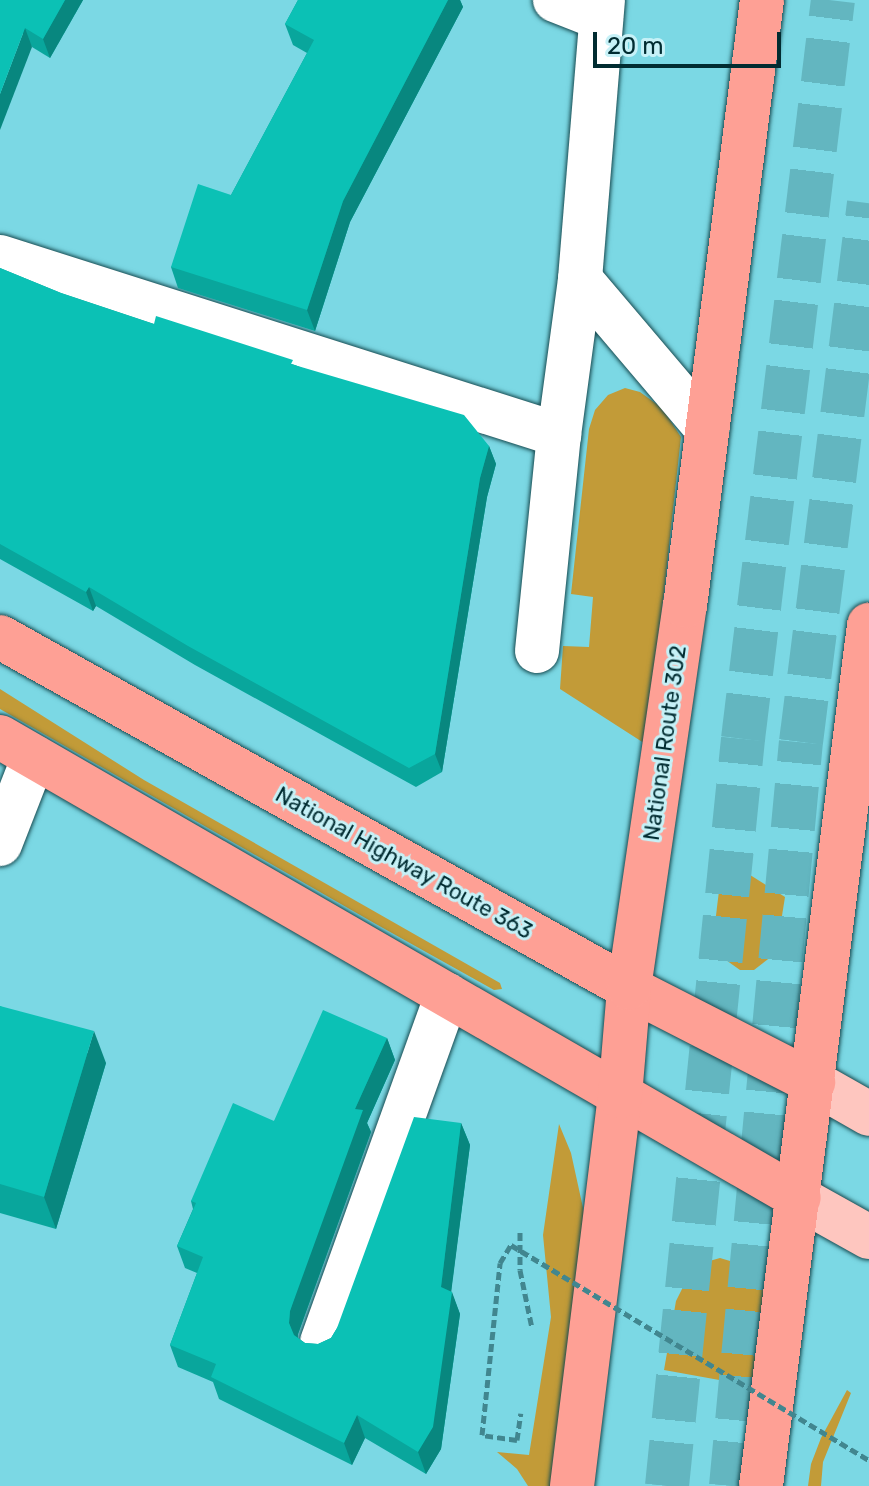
<!DOCTYPE html>
<style>
body{margin:0}
#map{position:relative;width:869px;height:1486px;overflow:hidden;background:#7bd8e4;font-family:Rubik,sans-serif}
div>[style]{position:absolute}
.green>*{inset:0;background:#c29b38}
.highway-tunnel>*{height:44px;margin-top:-22px;transform-origin:0;background:repeating-linear-gradient(90deg,#63b6c0 0 44px,transparent 0 66px)}
.path>*{height:5px;margin-top:-2.5px;transform-origin:0;background:repeating-linear-gradient(90deg,#41868f 0 8px,transparent 0 12px)}
.roads{filter:drop-shadow(0 0 2px #184b51) drop-shadow(0 0 2px #184b51)}
.minor>*{height:44px;margin:-22px;padding:0 22px;transform-origin:22px;border-radius:22px;background:#fff}
.major>*{height:44px;margin:-22px;padding:0 22px;transform-origin:22px;border-radius:22px;background:#fec6bf}
.highway>*{height:44px;margin:-22px;padding:0 22px;transform-origin:22px;border-radius:22px;background:#fea095}
.path-bridge>*{height:5px;margin-top:-2.5px;transform-origin:0;background:repeating-linear-gradient(90deg,#41868f 0 8px,transparent 0 12px)}
.wall>*{inset:0;background:#09a69c}
.shaded-wall>*{inset:0;background:#08877f}
.building>*{inset:0;background:#0bc1b5}
span{translate:-50% -50%;white-space:nowrap;text-align:center;line-height:1.15;-webkit-text-stroke:6px #c6f1f7;paint-order:stroke}
.street-label{font-size:22px;color:#012c31}
.scale{position:absolute;left:593px;top:32px;width:188px;height:36px;box-sizing:border-box;border:4px solid #012c31;border-top:0;padding-left:10px;font-size:24px;line-height:28px;white-space:nowrap;color:#012c31;-webkit-text-stroke:6px #c6f1f7;paint-order:stroke}
</style>
<div id="map">
<div class="green">
<i style="clip-path:polygon(625px 388px,640px 392px,662px 408px,681px 437px,647px 745px,560px 689px,563px 646px,589px 647px,593px 597px,571px 594px,589px 429px,595px 410px,608px 395px)"></i>
<i style="clip-path:polygon(0 689px,144px 780px,500px 983px,502px 989px,494px 990px,374px 923px,0 709px)"></i>
<i style="clip-path:polygon(723px 858px,785px 897px,776px 953px,754px 970px,740px 970px,716px 953px,713px 940px)"></i>
<i style="clip-path:polygon(559px 1124px,571px 1153px,585px 1217px,559px 1486px,528px 1486px,517px 1469px,497px 1452px,529px 1455px,551px 1317px,543px 1235px)"></i>
<i style="clip-path:polygon(720px 1258px,740px 1264px,762px 1283px,766px 1313px,758px 1387px,664px 1370px,676px 1301px,689px 1275px,706px 1262px)"></i>
<i style="clip-path:polygon(847px 1390px,851px 1393px,823px 1462px,821px 1486px,808px 1486px,811px 1464px,821px 1438px)"></i>
</div>
<div class="highway-tunnel">
<i style="left:667px;top:1486px;width:751px;rotate:-84.19deg"></i>
<i style="left:743px;top:739px;width:744px;rotate:-83.06deg"></i>
<i style="left:731px;top:1486px;width:747px;rotate:-84.63deg"></i>
<i style="left:801px;top:742px;width:543px;rotate:-82.81deg"></i>
</div>
<div class="path">
<i style="left:520px;top:1232px;width:38px;rotate:90deg"></i>
<i style="left:520px;top:1270px;width:59px;rotate:78.3deg"></i>
<i style="left:517px;top:1440px;width:27px;rotate:-82deg"></i>
</div>
<div class="roads">
<div class="minor">
<i style="left:555px;top:0;width:49px;rotate:21.4deg"></i>
<i style="left:0;top:257px;width:587px;rotate:17.66deg"></i>
<i style="left:580px;top:279px;width:197px;rotate:49.7deg"></i>
<i style="left:537px;top:651px;width:217px;rotate:-84.2deg"></i>
<i style="left:559px;top:435px;width:157px;rotate:-82.3deg"></i>
<i style="left:580px;top:279px;width:280px;rotate:-85.3deg"></i>
<i style="left:0;top:844px;width:93px;rotate:-68.7deg"></i>
<i style="left:322px;top:1342px;width:369px;rotate:-70.2deg"></i>
</div>
<div class="major">
<i style="left:813px;top:1082px;width:64px;rotate:29.7deg"></i>
<i style="left:799px;top:1198px;width:80px;rotate:29.1deg"></i>
</div>
<div class="highway">
<i style="left:0;top:637px;width:720px;rotate:29.16deg"></i>
<i style="left:629px;top:988px;width:207px;rotate:27.1deg"></i>
<i style="left:0;top:737px;width:922px;rotate:29.98deg"></i>
<i style="left:572px;top:1486px;width:393px;rotate:-83deg"></i>
<i style="left:620px;top:1096px;width:108px;rotate:-85.2deg"></i>
<i style="left:629px;top:988px;width:386px;rotate:-81.7deg"></i>
<i style="left:685px;top:606px;width:611px;rotate:-82.76deg"></i>
<i style="left:761px;top:1486px;width:868px;rotate:-82.85deg"></i>
</div>
</div>
<div class="path-bridge">
<i style="left:517px;top:1440px;width:35px;rotate:-172deg"></i>
<i style="left:482px;top:1435px;width:173px;rotate:-84deg"></i>
<i style="left:500px;top:1263px;width:21px;rotate:-59deg"></i>
<i style="left:511px;top:1245px;width:418px;rotate:31deg"></i>
</div>
<div class="wall">
<i style="clip-path:polygon(0 0,83px 0,50px 58px,32px 47px)"></i>
<i style="clip-path:polygon(298px 0,460px 0,463px 7px,350px 222px,315px 331px,178px 288px,171px 267px,231px 195px,307px 53px,293px 45px,285px 24px)"></i>
<i style="clip-path:polygon(0 268px,61px 293px,154px 324px,295px 365px,489px 446px,496px 464px,487px 497px,442px 772px,416px 787px,195px 665px,96px 606px,93px 611px,0 559px)"></i>
<i style="clip-path:polygon(0 1006px,106px 1063px,56px 1229px,0 1213px)"></i>
<i style="clip-path:polygon(387px 1038px,395px 1060px,367px 1123px,371px 1132px,298px 1334px,298px 1338px,305px 1343px,318px 1344px,331px 1338px,461px 1123px,470px 1145px,451px 1291px,460px 1314px,441px 1449px,426px 1474px,365px 1438px,352px 1465px,219px 1399px,213px 1382px,178px 1367px,170px 1345px,197px 1273px,185px 1268px,177px 1246px,193px 1209px,191px 1201px,274px 1121px)"></i>
</div>
<div class="shaded-wall">
<i style="clip-path:polygon(65px 0,83px 0,50px 58px,43px 39px)"></i>
<i style="clip-path:polygon(448px 0,460px 0,463px 7px,350px 222px,315px 331px,307px 310px,343px 201px)"></i>
<i style="clip-path:polygon(25px 28px,32px 47px,0 130px,0 94px)"></i>
<i style="clip-path:polygon(489px 446px,496px 464px,487px 497px,442px 772px,435px 754px,480px 478px)"></i>
<i style="clip-path:polygon(89px 587px,96px 606px,93px 611px,86px 592px)"></i>
<i style="clip-path:polygon(94px 1031px,106px 1063px,56px 1229px,44px 1197px)"></i>
<i style="clip-path:polygon(387px 1038px,395px 1060px,367px 1123px,371px 1132px,298px 1334px,297px 1346px,289px 1323px,290px 1311px,355px 1109px)"></i>
<i style="clip-path:polygon(461px 1123px,470px 1145px,449px 1309px,441px 1287px)"></i>
<i style="clip-path:polygon(452px 1292px,460px 1314px,441px 1449px,426px 1474px,418px 1452px)"></i>
<i style="clip-path:polygon(357px 1415px,365px 1438px,352px 1465px,344px 1443px)"></i>
</div>
<div class="building">
<i style="clip-path:polygon(0 0,65px 0,43px 39px,25px 28px,0 94px)"></i>
<i style="clip-path:polygon(298px 0,448px 0,343px 201px,307px 310px,171px 267px,198px 184px,231px 195px,314px 40px,285px 24px)"></i>
<i style="clip-path:polygon(0 268px,61px 293px,154px 324px,156px 316px,293px 360px,291px 364px,464px 415px,489px 446px,480px 478px,435px 754px,409px 768px,188px 646px,89px 587px,86px 592px,0 544px)"></i>
<i style="clip-path:polygon(0 1006px,94px 1031px,44px 1197px,0 1184px)"></i>
<i style="clip-path:polygon(323px 1010px,387px 1038px,355px 1109px,363px 1110px,290px 1311px,289px 1323px,294px 1335px,305px 1343px,318px 1344px,331px 1338px,337px 1328px,414px 1117px,461px 1123px,441px 1287px,452px 1292px,433px 1427px,418px 1452px,357px 1415px,344px 1443px,211px 1377px,216px 1364px,170px 1345px,203px 1257px,177px 1246px,196px 1203px,191px 1201px,233px 1103px,274px 1121px)"></i>
</div>
<div class="street-label">
<span style="left:665px;top:743px;rotate:-82deg">National Route 302</span>
<span style="left:404px;top:863px;rotate:29deg">National Highway Route 363</span>
</div>
<div class="scale">20 m</div>
</div>
